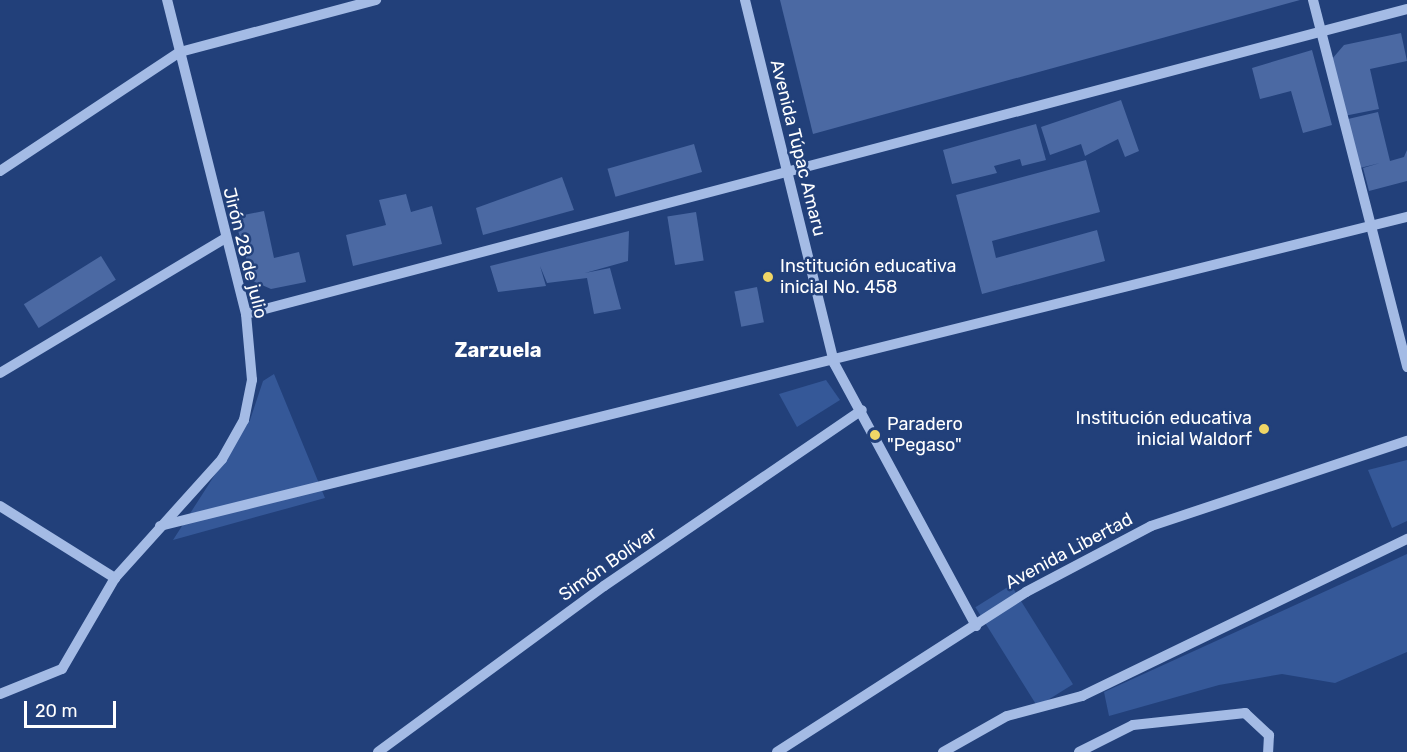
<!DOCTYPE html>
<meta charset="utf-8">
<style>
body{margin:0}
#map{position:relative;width:1407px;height:752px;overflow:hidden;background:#22407a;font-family:Rubik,sans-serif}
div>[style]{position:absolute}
.green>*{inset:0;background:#355898;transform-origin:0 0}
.building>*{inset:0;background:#4b69a3;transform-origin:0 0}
.minor>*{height:10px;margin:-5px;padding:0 5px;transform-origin:5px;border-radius:5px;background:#a4bbe5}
.dots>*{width:16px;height:16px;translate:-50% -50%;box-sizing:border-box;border:3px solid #22407a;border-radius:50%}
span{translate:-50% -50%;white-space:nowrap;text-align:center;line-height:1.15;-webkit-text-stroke:5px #22407a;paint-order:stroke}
.street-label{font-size:18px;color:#fff}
.poi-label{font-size:18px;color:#fff}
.left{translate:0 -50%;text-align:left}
.right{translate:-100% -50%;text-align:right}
.neighbourhood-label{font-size:20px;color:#fff;font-weight:700}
.scale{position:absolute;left:24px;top:701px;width:92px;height:27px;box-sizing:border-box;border:3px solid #fff;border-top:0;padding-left:8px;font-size:18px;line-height:21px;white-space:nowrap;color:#fff;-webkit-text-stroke:4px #22407a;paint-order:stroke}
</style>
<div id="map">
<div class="green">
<i style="clip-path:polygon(274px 374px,325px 498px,173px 540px,250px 420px,263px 381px)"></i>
<i style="clip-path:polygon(826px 380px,840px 400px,797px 427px,779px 394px)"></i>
<i style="clip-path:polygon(1407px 460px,1407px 521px,1392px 528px,1368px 470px)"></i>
<i style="clip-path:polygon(1407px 554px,1407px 652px,1335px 683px,1282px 674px,1219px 685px,1109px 716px,1104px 692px)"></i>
<i style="left:1011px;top:585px;width:117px;height:42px;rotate:58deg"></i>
</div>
<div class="building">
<i style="clip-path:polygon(780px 0,1300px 0,813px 134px)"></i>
<i style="clip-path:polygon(1401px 33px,1407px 61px,1370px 69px,1379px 109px,1344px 116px,1332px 59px,1344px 45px)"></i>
<i style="clip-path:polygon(1312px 50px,1332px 125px,1303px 133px,1291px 91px,1260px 99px,1252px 68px)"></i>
<i style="clip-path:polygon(1121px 100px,1139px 151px,1125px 157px,1118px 139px,1085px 156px,1081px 144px,1050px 155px,1041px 127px)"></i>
<i style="clip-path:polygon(1378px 112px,1390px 161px,1404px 157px,1407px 150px,1407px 181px,1369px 191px,1363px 168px,1380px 163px,1360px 168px,1348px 119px)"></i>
<i style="clip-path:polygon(1036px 124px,1046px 160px,1022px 166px,1020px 159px,994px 166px,997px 173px,952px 184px,943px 150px)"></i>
<i style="left:694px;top:144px;width:29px;height:90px;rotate:74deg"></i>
<i style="clip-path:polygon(1086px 160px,1100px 212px,992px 241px,996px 258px,1097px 230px,1105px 261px,982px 294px,956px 195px)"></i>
<i style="clip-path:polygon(562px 177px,574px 210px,483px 235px,476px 208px)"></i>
<i style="clip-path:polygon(406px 194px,411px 212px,432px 206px,442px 244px,353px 266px,346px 235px,386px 225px,379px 200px)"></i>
<i style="clip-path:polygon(264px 211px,274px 258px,299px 252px,306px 282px,271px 289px,253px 281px,234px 217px)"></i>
<i style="left:696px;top:212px;width:49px;height:29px;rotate:81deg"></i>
<i style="clip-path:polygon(629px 231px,628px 261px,585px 273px,610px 268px,621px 309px,594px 314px,587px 278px,547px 283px,540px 266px,546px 286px,498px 292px,490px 266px)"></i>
<i style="left:101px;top:256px;width:28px;height:91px;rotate:58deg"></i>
<i style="left:757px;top:287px;width:36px;height:23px;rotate:79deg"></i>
</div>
<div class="minor">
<i style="left:745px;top:0;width:374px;rotate:76.2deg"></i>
<i style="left:834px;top:363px;width:299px;rotate:61.6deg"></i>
<i style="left:1313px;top:0;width:379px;rotate:75.6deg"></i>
<i style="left:0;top:171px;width:216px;rotate:-33.5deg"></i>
<i style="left:180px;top:52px;width:203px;rotate:-14.9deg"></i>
<i style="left:246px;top:314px;width:1200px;rotate:-14.72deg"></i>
<i style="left:0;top:373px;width:261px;rotate:-30.9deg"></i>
<i style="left:0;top:506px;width:136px;rotate:32.1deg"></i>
<i style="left:160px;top:526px;width:1285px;rotate:-13.92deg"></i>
<i style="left:0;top:694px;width:67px;rotate:-22deg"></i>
<i style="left:62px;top:669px;width:105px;rotate:-59.8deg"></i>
<i style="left:115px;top:578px;width:160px;rotate:-48deg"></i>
<i style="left:222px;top:459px;width:45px;rotate:-60.6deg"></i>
<i style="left:244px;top:420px;width:41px;rotate:-78.7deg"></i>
<i style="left:252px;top:380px;width:66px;rotate:-95.2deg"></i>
<i style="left:246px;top:314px;width:324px;rotate:-104.1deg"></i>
<i style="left:378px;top:752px;width:280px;rotate:-36.3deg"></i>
<i style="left:604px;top:586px;width:312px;rotate:-34.3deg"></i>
<i style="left:777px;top:752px;width:296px;rotate:-32.7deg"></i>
<i style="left:1026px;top:592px;width:141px;rotate:-27.8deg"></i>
<i style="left:1151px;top:526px;width:270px;rotate:-18.4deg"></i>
<i style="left:943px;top:752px;width:73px;rotate:-29.4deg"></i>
<i style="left:1007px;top:716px;width:78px;rotate:-14.9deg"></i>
<i style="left:1082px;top:696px;width:361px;rotate:-25.8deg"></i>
<i style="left:1079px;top:752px;width:60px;rotate:-26.6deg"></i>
<i style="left:1133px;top:725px;width:113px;rotate:-6.1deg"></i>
<i style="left:1245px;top:713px;width:33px;rotate:43deg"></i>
<i style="left:1269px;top:735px;width:17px;rotate:93deg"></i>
</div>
<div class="dots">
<i style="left:768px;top:277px;background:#f0d666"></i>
<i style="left:1264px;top:429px;background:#f0d666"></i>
<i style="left:875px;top:435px;background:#f0d666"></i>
</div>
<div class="street-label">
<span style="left:798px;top:148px;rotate:76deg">Avenida Túpac Amaru</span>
<span style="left:245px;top:253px;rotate:76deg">Jirón 28 de julio</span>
<span style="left:1069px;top:551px;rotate:-28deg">Avenida Libertad</span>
<span style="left:608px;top:564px;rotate:-35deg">Simón Bolívar</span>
</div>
<div class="poi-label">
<span class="left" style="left:780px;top:277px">Institución educativa<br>inicial No. 458</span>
<span class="right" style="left:1252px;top:429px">Institución educativa<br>inicial Waldorf</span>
<span class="left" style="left:887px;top:435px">Paradero<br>"Pegaso"</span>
</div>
<div class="neighbourhood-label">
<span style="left:498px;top:350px">Zarzuela</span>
</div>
<div class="scale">20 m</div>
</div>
